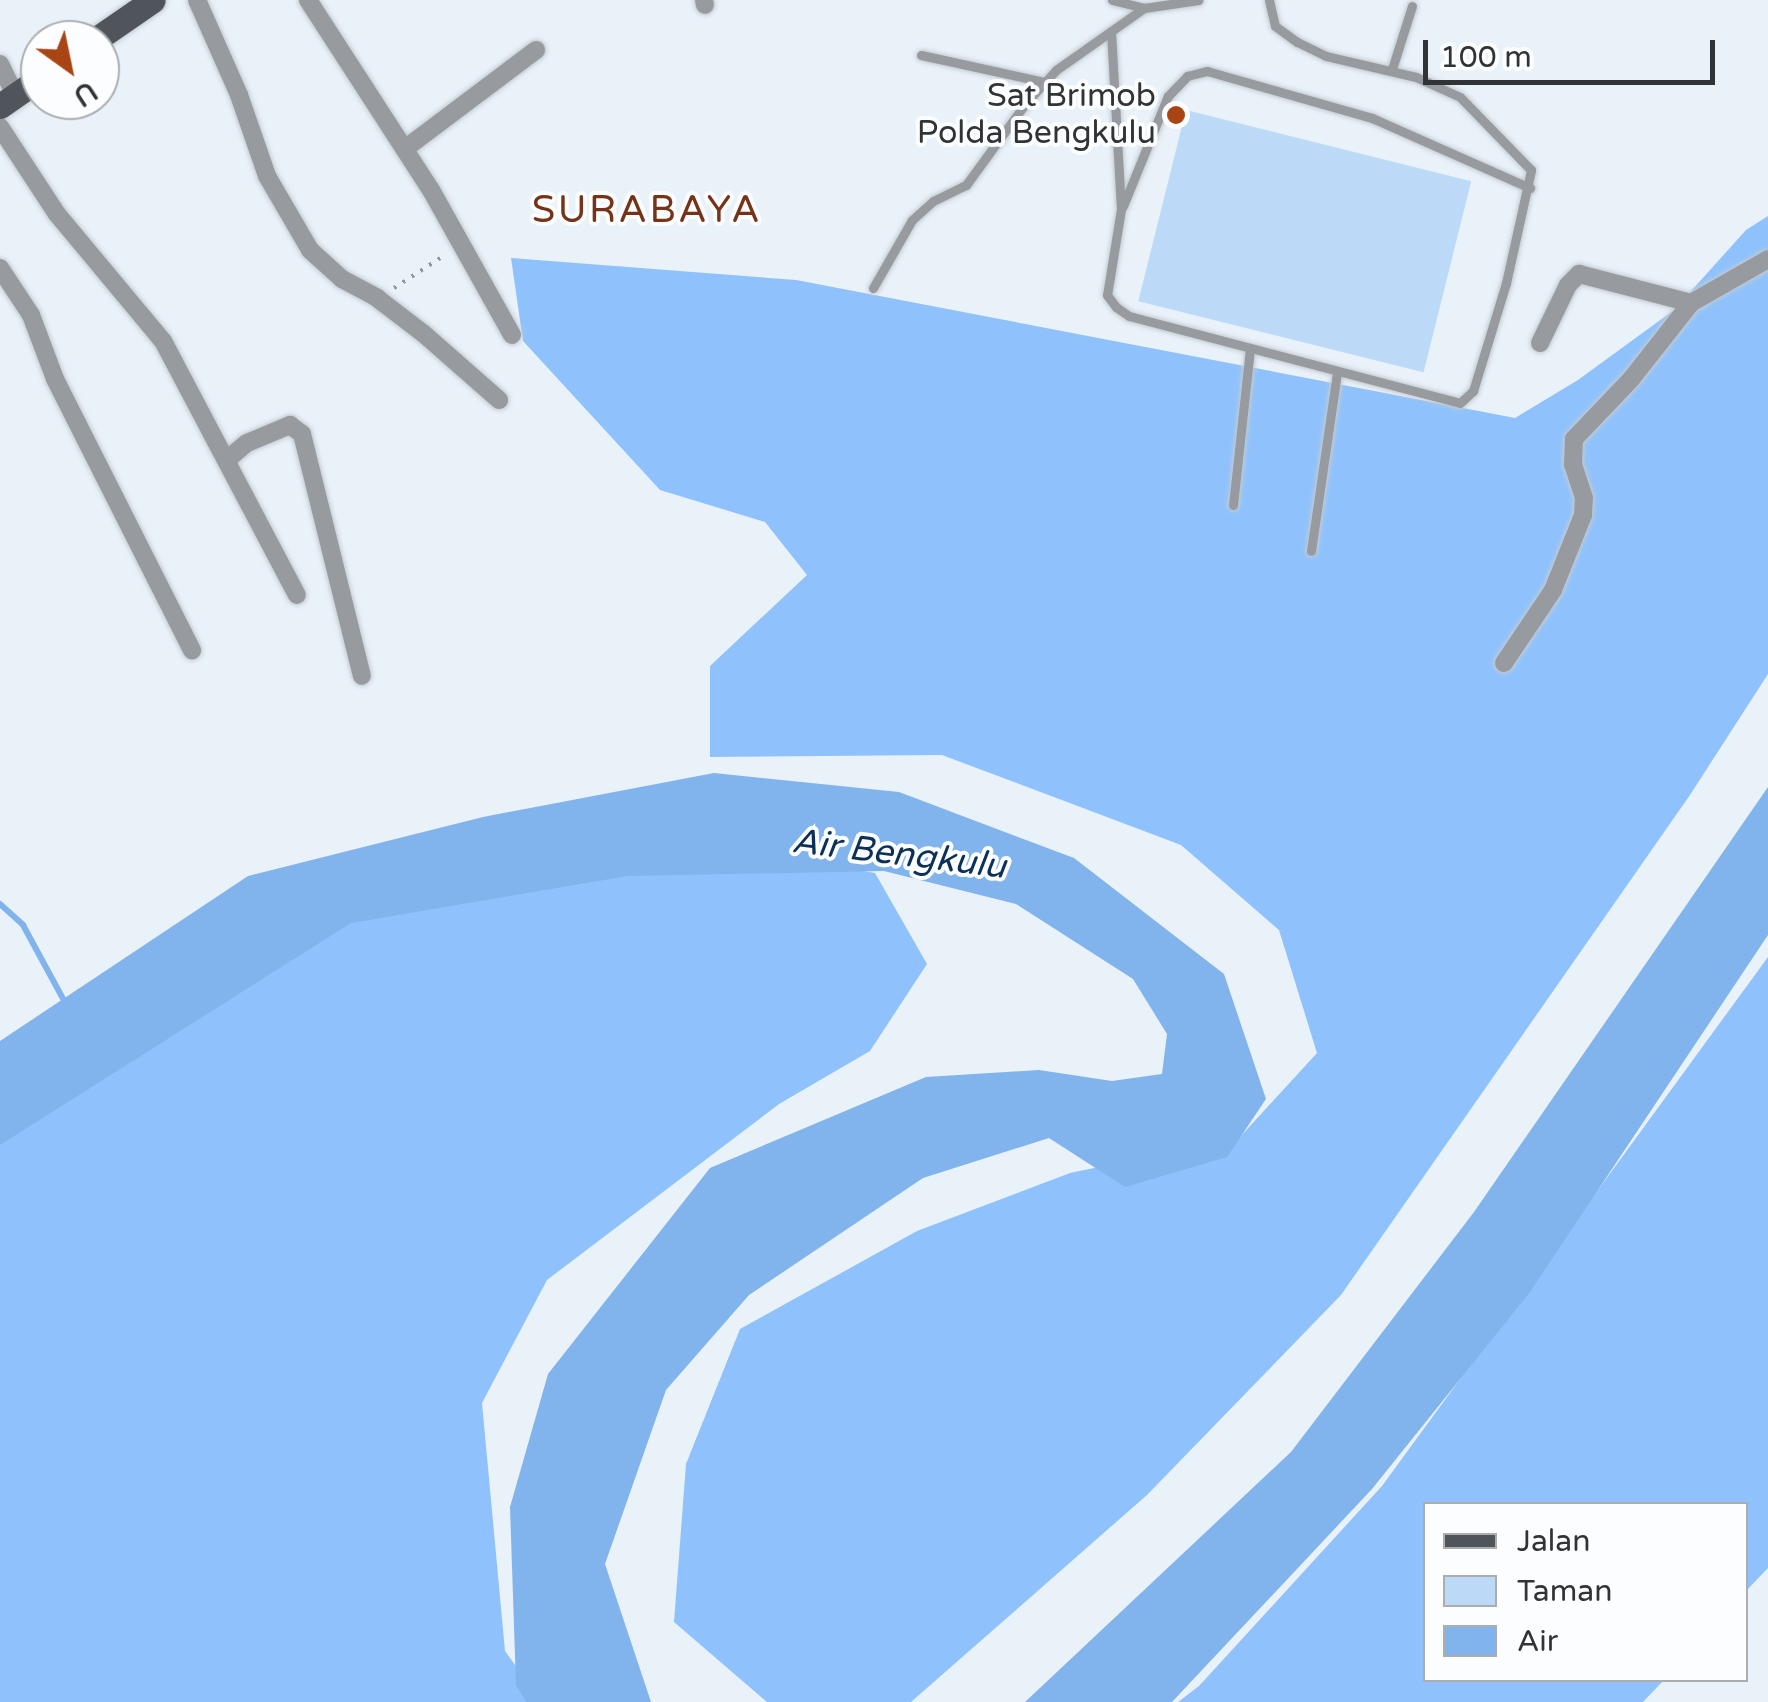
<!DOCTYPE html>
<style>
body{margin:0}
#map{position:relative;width:1768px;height:1702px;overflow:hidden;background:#e9f1f9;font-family:"Varela Round",sans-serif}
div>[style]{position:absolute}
.green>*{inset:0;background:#bdd9f8;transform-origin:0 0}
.forest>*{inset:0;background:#8fc2fc}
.water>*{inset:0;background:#81b3ec}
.stream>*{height:6px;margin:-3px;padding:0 3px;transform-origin:3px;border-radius:3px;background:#81b3ec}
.path>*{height:4px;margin-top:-2px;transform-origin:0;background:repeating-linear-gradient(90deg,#91979c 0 2.5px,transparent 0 10.5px)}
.roads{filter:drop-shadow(0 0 2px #c4cbd2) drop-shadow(0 0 2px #c4cbd2)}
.service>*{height:9px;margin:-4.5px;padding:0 4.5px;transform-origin:4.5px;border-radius:4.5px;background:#979a9e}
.minor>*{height:18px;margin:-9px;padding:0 9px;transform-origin:9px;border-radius:9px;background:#979a9e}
.primary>*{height:25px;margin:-12.5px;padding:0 12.5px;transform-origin:12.5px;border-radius:12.5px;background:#4f555b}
.dots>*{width:28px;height:28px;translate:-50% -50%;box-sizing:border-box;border:5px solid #fcfdff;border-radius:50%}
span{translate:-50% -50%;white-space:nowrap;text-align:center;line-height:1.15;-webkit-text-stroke:8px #fcfdff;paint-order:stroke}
.poi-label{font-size:32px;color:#313437}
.right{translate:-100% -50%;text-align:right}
.water-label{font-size:35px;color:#0d3156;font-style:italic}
.quarter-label{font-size:38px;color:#753418;letter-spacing:2.5px}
.legend{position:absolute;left:1423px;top:1502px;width:325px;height:180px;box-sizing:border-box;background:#fcfdff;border:2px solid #abadaf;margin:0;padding:12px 18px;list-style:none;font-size:30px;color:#313437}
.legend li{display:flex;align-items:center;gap:20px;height:50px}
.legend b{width:50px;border:2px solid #abadaf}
.north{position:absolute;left:20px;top:20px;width:100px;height:100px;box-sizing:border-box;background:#fcfdff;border:2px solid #abadaf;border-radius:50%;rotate:147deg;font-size:28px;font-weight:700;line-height:40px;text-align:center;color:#313437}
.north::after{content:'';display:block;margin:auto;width:35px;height:45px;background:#a94515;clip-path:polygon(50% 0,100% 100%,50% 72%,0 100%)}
.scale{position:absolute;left:1423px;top:40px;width:292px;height:45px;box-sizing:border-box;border:5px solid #313437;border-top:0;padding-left:12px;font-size:30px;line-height:35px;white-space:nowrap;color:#313437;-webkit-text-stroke:8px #fcfdff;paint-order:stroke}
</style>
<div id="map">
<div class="green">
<i style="left:1186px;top:110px;width:294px;height:197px;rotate:14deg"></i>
</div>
<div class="forest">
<i style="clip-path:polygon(1768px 216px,1768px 674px,1690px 795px,1341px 1295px,1147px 1495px,911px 1702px,767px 1702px,674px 1622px,686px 1464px,740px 1329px,917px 1231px,1070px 1173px,1239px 1138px,1317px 1053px,1279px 930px,1181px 845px,942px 755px,710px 757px,710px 666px,807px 575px,765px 522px,660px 490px,523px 341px,511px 258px,796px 280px,1515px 418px,1578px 380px,1674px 310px,1746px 230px)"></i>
<i style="clip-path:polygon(783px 857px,875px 873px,927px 964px,870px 1051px,779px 1104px,547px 1280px,482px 1403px,505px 1651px,542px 1702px,0 1702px,0 1135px,286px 936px,554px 874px)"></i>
<i style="clip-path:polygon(1768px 957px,1768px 1568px,1746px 1591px,1746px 1504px,1426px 1504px,1426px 1680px,1664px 1680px,1643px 1702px,1178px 1702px,1199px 1686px,1382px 1486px)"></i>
</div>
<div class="water">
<i style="clip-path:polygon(714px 773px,899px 792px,1074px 858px,1224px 974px,1266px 1099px,1227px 1157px,1125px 1187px,1049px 1138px,923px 1178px,749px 1295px,666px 1390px,605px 1564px,651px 1702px,526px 1702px,516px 1685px,510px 1507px,548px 1374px,710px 1168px,926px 1077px,1039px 1070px,1112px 1081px,1162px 1074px,1167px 1034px,1133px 979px,1016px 904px,884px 871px,628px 876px,351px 923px,0 1145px,0 1041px,248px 876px,483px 817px)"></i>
<i style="clip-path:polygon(1768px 787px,1768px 935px,1530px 1292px,1372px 1489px,1172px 1702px,1025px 1702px,1291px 1452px,1474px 1212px)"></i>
</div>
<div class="stream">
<i style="left:0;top:904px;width:31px;rotate:42deg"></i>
<i style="left:23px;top:925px;width:92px;rotate:61.5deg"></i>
</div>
<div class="path">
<i style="left:394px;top:288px;width:61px;rotate:-32.9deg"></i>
</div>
<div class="roads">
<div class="service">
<i style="left:1112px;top:0;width:33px;rotate:14deg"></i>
<i style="left:1111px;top:31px;width:178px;rotate:86.8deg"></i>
<i style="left:1121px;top:209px;width:87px;rotate:99.2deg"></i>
<i style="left:1107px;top:295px;width:15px;rotate:53deg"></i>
<i style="left:1116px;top:307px;width:16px;rotate:35deg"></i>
<i style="left:1129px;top:316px;width:342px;rotate:14.7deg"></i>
<i style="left:1460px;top:403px;width:18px;rotate:-43deg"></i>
<i style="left:1473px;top:391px;width:113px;rotate:-73deg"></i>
<i style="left:1506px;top:283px;width:116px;rotate:-77.5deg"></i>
<i style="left:1531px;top:170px;width:102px;rotate:-134.2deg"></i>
<i style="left:1460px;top:97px;width:48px;rotate:-155.6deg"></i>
<i style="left:1416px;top:77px;width:92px;rotate:-166.9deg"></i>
<i style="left:1326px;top:56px;width:32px;rotate:-154deg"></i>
<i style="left:1297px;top:42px;width:27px;rotate:-144deg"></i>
<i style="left:1275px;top:26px;width:27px;rotate:-103deg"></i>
<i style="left:921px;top:55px;width:127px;rotate:12.3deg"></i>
<i style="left:1392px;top:69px;width:66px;rotate:-72.4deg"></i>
<i style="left:1123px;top:206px;width:119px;rotate:-67.8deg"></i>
<i style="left:1168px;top:96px;width:28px;rotate:-46deg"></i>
<i style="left:1187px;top:76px;width:21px;rotate:-14deg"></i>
<i style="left:1207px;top:71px;width:172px;rotate:15.9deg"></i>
<i style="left:1372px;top:118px;width:173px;rotate:23.9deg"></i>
<i style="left:873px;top:288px;width:78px;rotate:-60.2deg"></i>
<i style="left:912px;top:220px;width:28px;rotate:-42deg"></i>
<i style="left:933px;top:201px;width:37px;rotate:-26deg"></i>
<i style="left:966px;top:185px;width:100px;rotate:-53.9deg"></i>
<i style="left:1025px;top:104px;width:46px;rotate:-47.6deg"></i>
<i style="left:1056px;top:70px;width:108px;rotate:-35.2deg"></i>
<i style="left:1144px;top:8px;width:55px;rotate:-8.4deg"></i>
<i style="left:1233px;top:505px;width:157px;rotate:-83.8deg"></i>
<i style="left:1311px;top:551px;width:181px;rotate:-81.7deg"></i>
</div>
<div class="minor">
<i style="left:197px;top:0;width:104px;rotate:66.1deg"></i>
<i style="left:239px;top:95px;width:86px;rotate:70.9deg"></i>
<i style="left:267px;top:176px;width:86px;rotate:59.8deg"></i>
<i style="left:310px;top:250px;width:43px;rotate:42.2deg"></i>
<i style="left:342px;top:279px;width:40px;rotate:28deg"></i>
<i style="left:377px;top:298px;width:59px;rotate:37.5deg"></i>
<i style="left:424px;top:334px;width:100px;rotate:41.3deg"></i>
<i style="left:308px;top:0;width:226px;rotate:57.1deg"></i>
<i style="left:431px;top:190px;width:166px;rotate:60.8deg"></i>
<i style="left:704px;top:0;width:5px;rotate:79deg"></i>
<i style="left:0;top:64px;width:34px;rotate:64deg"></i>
<i style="left:0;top:127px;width:104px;rotate:56.8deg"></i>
<i style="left:57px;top:214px;width:165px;rotate:50.2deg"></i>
<i style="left:163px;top:341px;width:287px;rotate:62.2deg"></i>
<i style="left:406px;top:148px;width:163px;rotate:-37deg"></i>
<i style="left:0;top:268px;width:56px;rotate:56.6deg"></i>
<i style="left:31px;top:315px;width:68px;rotate:69.4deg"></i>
<i style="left:55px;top:379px;width:304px;rotate:63.2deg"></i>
<i style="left:1540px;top:343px;width:64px;rotate:-64.2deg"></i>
<i style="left:1568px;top:285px;width:16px;rotate:-45deg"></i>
<i style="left:1579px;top:274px;width:116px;rotate:14.5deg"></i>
<i style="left:229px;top:458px;width:23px;rotate:-40deg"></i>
<i style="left:247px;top:443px;width:47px;rotate:-22.7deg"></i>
<i style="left:290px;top:425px;width:15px;rotate:37deg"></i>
<i style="left:302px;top:434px;width:249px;rotate:76.1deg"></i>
<i style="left:1504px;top:663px;width:88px;rotate:-56.1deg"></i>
<i style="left:1553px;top:590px;width:81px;rotate:-68.2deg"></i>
<i style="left:1583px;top:515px;width:17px;rotate:-87deg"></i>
<i style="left:1584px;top:498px;width:35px;rotate:-108deg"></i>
<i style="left:1573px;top:465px;width:26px;rotate:-88deg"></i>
<i style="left:1574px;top:439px;width:84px;rotate:-46.4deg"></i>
<i style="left:1632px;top:378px;width:95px;rotate:-51.8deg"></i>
<i style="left:1691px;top:303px;width:89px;rotate:-29.7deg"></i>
</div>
<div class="primary">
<i style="left:95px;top:40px;width:70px;rotate:-34.6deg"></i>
<i style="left:0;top:106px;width:49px;rotate:-35deg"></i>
</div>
</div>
<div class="dots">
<i style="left:1176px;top:115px;background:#a94515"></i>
</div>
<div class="poi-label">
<span class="right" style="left:1156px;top:115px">Sat Brimob<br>Polda Bengkulu</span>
</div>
<div class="water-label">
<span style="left:899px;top:854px;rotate:7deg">Air Bengkulu</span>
</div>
<div class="quarter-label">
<span style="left:647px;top:211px">SURABAYA</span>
</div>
<ul class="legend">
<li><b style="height:12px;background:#4f555b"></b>Jalan</li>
<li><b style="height:28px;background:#bdd9f8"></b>Taman</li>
<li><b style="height:28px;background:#81b3ec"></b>Air</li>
</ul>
<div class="north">U</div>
<div class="scale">100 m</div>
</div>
